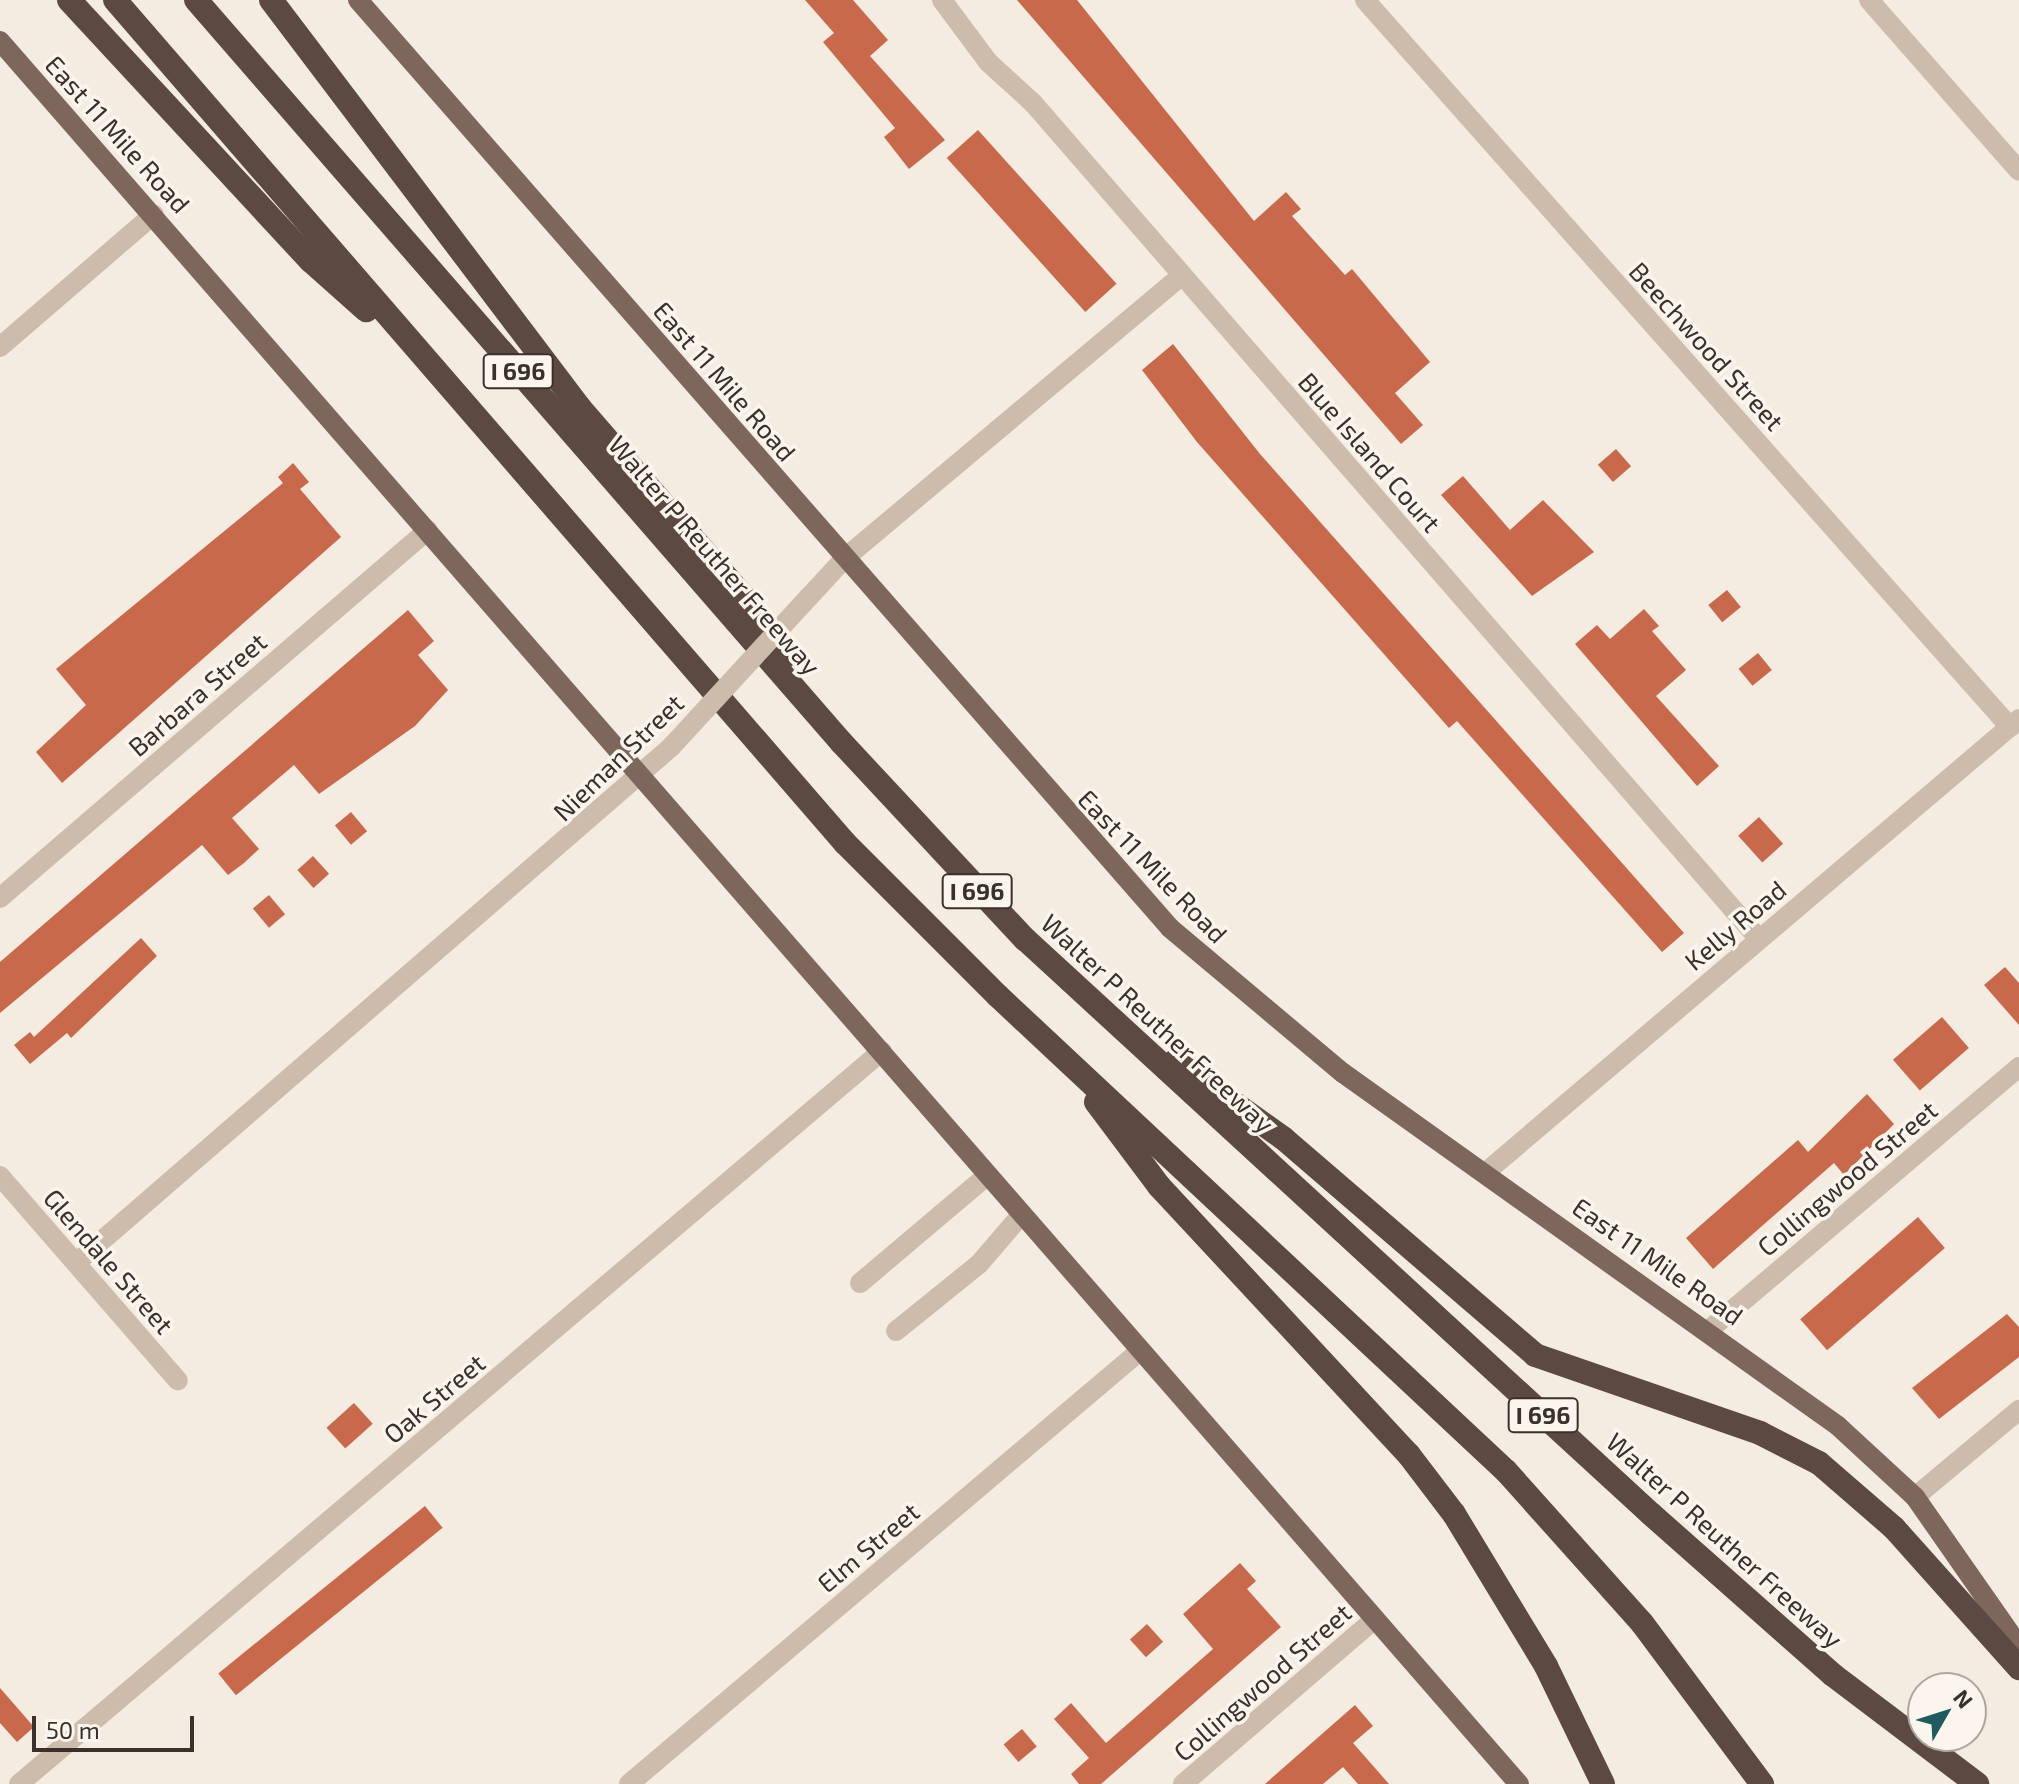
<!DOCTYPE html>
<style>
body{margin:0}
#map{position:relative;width:2019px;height:1784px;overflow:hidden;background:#f4ebe1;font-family:"Exo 2",sans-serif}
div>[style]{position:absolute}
.building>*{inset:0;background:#c8694b;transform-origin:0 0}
.minor>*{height:20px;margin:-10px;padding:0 10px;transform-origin:10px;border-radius:10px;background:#cdbbac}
.major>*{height:20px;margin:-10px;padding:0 10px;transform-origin:10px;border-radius:10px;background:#7d675c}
.highway>*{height:24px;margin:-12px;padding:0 12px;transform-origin:12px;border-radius:12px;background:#5c4a42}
.minor-bridge>*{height:20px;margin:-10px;padding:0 10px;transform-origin:10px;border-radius:10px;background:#cdbbac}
span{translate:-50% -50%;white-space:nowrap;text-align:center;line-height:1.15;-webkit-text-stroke:7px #fbf5ee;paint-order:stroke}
.shield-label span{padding:2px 6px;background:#fbf5ee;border:2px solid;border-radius:6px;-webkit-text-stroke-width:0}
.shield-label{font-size:24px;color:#3b302b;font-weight:700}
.street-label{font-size:26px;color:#3b302b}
.north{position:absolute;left:1907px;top:1672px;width:80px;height:80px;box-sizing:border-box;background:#fbf5ee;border:2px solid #aea6a0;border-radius:50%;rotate:51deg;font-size:22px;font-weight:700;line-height:32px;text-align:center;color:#3b302b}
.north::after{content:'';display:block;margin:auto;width:28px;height:36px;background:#1f5a5e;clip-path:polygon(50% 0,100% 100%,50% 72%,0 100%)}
.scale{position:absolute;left:32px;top:1716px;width:162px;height:36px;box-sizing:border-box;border:4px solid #3b302b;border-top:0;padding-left:10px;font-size:24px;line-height:28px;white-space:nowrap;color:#3b302b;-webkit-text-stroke:6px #fbf5ee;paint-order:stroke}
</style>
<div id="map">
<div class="building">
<i style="clip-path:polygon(805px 0,853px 0,888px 40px,870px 56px,945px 140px,909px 169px,884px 137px,895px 128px,823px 42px,834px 33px)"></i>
<i style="clip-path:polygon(1017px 0,1077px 0,1254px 221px,1286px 192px,1301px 209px,1292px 216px,1345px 275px,1352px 269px,1430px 362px,1395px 393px,1423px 425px,1401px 444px)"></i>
<i style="left:978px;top:130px;width:207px;height:42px;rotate:48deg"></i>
<i style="clip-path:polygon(1173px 344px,1260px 454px,1684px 933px,1662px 952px,1457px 721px,1449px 728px,1197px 442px,1142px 370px)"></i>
<i style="left:1616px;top:449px;width:23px;height:24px;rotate:49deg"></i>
<i style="clip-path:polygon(293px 463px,309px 482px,300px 489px,341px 537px,62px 783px,36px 752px,86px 705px,56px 669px,283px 483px,278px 477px)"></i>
<i style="clip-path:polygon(1463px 476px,1510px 530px,1543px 500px,1594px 552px,1532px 596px,1441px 495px)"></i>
<i style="left:1727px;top:590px;width:22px;height:24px;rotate:51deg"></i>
<i style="clip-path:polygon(1644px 609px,1659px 626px,1652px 631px,1686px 670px,1656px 696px,1719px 766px,1697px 786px,1575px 644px,1597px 625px,1610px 639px)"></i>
<i style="clip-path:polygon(408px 610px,434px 641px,418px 655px,448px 690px,415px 726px,319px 794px,294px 765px,232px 818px,259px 849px,244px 863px,228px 875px,202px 845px,0 1013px,0 962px)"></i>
<i style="left:1758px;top:653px;width:22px;height:25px;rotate:51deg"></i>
<i style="left:351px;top:812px;width:25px;height:21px;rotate:50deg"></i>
<i style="left:1759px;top:817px;width:36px;height:28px;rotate:48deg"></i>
<i style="left:313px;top:856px;width:24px;height:21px;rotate:48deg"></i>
<i style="left:269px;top:895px;width:25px;height:21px;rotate:50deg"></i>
<i style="clip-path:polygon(141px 938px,157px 956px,71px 1038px,67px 1033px,30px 1064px,14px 1045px,30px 1032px,34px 1037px)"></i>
<i style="clip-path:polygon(2005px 967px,2019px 983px,2019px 1025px,1984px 985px)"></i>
<i style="left:1942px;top:1017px;width:41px;height:65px;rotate:49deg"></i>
<i style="clip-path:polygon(1867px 1094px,1894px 1124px,1844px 1175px,1834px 1163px,1713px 1269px,1686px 1238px,1798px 1140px,1808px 1152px)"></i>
<i style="left:1918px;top:1217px;width:41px;height:156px;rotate:49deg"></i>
<i style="clip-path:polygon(2007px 1314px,2019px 1327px,2019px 1357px,1939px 1419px,1912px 1388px)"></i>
<i style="left:354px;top:1403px;width:28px;height:37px;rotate:48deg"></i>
<i style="left:425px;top:1506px;width:28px;height:266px;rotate:51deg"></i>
<i style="clip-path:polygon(1240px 1563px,1256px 1581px,1247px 1589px,1281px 1627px,1101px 1784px,1079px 1784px,1071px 1774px,1089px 1758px,1054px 1719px,1071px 1703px,1106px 1743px,1213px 1649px,1183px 1614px)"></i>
<i style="left:1147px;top:1624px;width:24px;height:23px;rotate:48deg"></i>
<i style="clip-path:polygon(0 1688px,34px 1727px,17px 1742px,0 1723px)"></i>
<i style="clip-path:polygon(1355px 1705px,1373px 1726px,1353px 1743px,1389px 1784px,1358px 1784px,1343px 1767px,1323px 1784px,1265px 1784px)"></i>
<i style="left:1022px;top:1729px;width:23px;height:24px;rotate:50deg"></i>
</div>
<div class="minor">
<i style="left:942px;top:0;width:77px;rotate:53.4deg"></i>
<i style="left:988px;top:62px;width:61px;rotate:42.3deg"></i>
<i style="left:1033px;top:103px;width:1107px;rotate:49.03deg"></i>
<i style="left:1365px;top:0;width:972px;rotate:48.42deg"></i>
<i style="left:1869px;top:0;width:227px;rotate:48.7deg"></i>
<i style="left:0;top:347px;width:203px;rotate:-40.8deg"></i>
<i style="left:809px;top:597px;width:53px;rotate:-47.3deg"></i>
<i style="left:845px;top:558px;width:439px;rotate:-40deg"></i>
<i style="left:0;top:898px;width:564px;rotate:-40.69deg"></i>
<i style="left:1486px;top:1172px;width:699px;rotate:-40.36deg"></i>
<i style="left:0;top:1176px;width:271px;rotate:49deg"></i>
<i style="left:76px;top:1263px;width:788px;rotate:-40.93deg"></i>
<i style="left:860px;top:1283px;width:167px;rotate:-40.2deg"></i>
<i style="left:1710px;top:1329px;width:405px;rotate:-40.3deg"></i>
<i style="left:896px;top:1331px;width:107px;rotate:-38.9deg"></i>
<i style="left:979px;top:1264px;width:66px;rotate:-49.3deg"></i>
<i style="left:1915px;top:1497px;width:136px;rotate:-39.9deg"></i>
<i style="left:19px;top:1784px;width:1132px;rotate:-40.34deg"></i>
<i style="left:629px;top:1784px;width:671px;rotate:-40.29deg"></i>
<i style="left:1183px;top:1784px;width:253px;rotate:-40.7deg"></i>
</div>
<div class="major">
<i style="left:358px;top:0;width:1233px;rotate:48.81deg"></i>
<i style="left:1170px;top:928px;width:226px;rotate:40deg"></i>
<i style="left:1343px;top:1073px;width:608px;rotate:35.49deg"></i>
<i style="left:1838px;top:1426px;width:105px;rotate:42.7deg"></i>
<i style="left:1915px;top:1497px;width:182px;rotate:55.1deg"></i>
<i style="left:0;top:41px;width:2312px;rotate:48.93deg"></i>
</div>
<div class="highway">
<i style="left:69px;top:0;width:356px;rotate:47.2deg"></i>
<i style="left:311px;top:261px;width:74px;rotate:41.7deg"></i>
<i style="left:115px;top:0;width:1115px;rotate:49.11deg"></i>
<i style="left:845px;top:843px;width:216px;rotate:45deg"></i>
<i style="left:998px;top:996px;width:695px;rotate:43.08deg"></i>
<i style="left:1506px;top:1471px;width:204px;rotate:48.2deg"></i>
<i style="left:1642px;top:1623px;width:201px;rotate:53.3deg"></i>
<i style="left:196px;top:0;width:983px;rotate:49deg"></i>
<i style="left:841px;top:742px;width:270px;rotate:47deg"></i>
<i style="left:1025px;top:939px;width:850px;rotate:42.57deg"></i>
<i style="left:1651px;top:1514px;width:243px;rotate:41.5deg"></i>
<i style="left:1833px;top:1675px;width:181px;rotate:37.1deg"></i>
<i style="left:271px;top:0;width:512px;rotate:52.86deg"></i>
<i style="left:580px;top:408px;width:247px;rotate:49.1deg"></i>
<i style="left:742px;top:595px;width:75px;rotate:55.9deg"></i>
<i style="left:1175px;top:1061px;width:133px;rotate:35.5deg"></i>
<i style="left:1283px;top:1138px;width:333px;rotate:40.7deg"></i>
<i style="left:1535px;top:1355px;width:238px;rotate:19.1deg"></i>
<i style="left:1760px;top:1433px;width:66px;rotate:27deg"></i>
<i style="left:1819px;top:1463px;width:99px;rotate:40.9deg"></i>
<i style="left:1894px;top:1528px;width:188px;rotate:48.2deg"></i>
<i style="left:1096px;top:1102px;width:105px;rotate:53.1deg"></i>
<i style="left:1159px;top:1186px;width:367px;rotate:47.1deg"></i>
<i style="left:1409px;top:1455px;width:74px;rotate:52.7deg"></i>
<i style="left:1454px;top:1514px;width:178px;rotate:58.8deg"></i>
<i style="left:1546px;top:1666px;width:131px;rotate:64.2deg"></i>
</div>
<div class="minor-bridge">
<i style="left:671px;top:747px;width:204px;rotate:-47.4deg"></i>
</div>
<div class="shield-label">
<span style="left:518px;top:371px">I 696</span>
<span style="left:977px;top:891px">I 696</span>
<span style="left:1543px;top:1415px">I 696</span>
</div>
<div class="street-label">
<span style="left:118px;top:134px;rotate:48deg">East 11 Mile Road</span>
<span style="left:1707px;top:346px;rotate:48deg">Beechwood Street</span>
<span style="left:725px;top:381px;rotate:49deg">East 11 Mile Road</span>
<span style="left:1370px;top:452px;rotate:49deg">Blue Island Court</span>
<span style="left:715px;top:555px;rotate:49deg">Walter P Reuther Freeway</span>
<span style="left:197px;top:694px;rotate:-41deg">Barbara Street</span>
<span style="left:618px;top:757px;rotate:-44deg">Nieman Street</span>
<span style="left:1153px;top:866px;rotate:46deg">East 11 Mile Road</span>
<span style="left:1735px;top:925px;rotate:-40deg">Kelly Road</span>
<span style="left:1158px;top:1023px;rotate:43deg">Walter P Reuther Freeway</span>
<span style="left:1847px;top:1178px;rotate:-40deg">Collingwood Street</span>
<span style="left:109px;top:1261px;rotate:49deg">Glendale Street</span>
<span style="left:1658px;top:1261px;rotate:35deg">East 11 Mile Road</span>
<span style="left:434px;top:1398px;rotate:-40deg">Oak Street</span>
<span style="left:1725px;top:1540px;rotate:42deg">Walter P Reuther Freeway</span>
<span style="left:868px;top:1547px;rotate:-40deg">Elm Street</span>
<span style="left:1262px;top:1682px;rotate:-41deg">Collingwood Street</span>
</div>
<div class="north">N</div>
<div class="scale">50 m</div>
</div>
